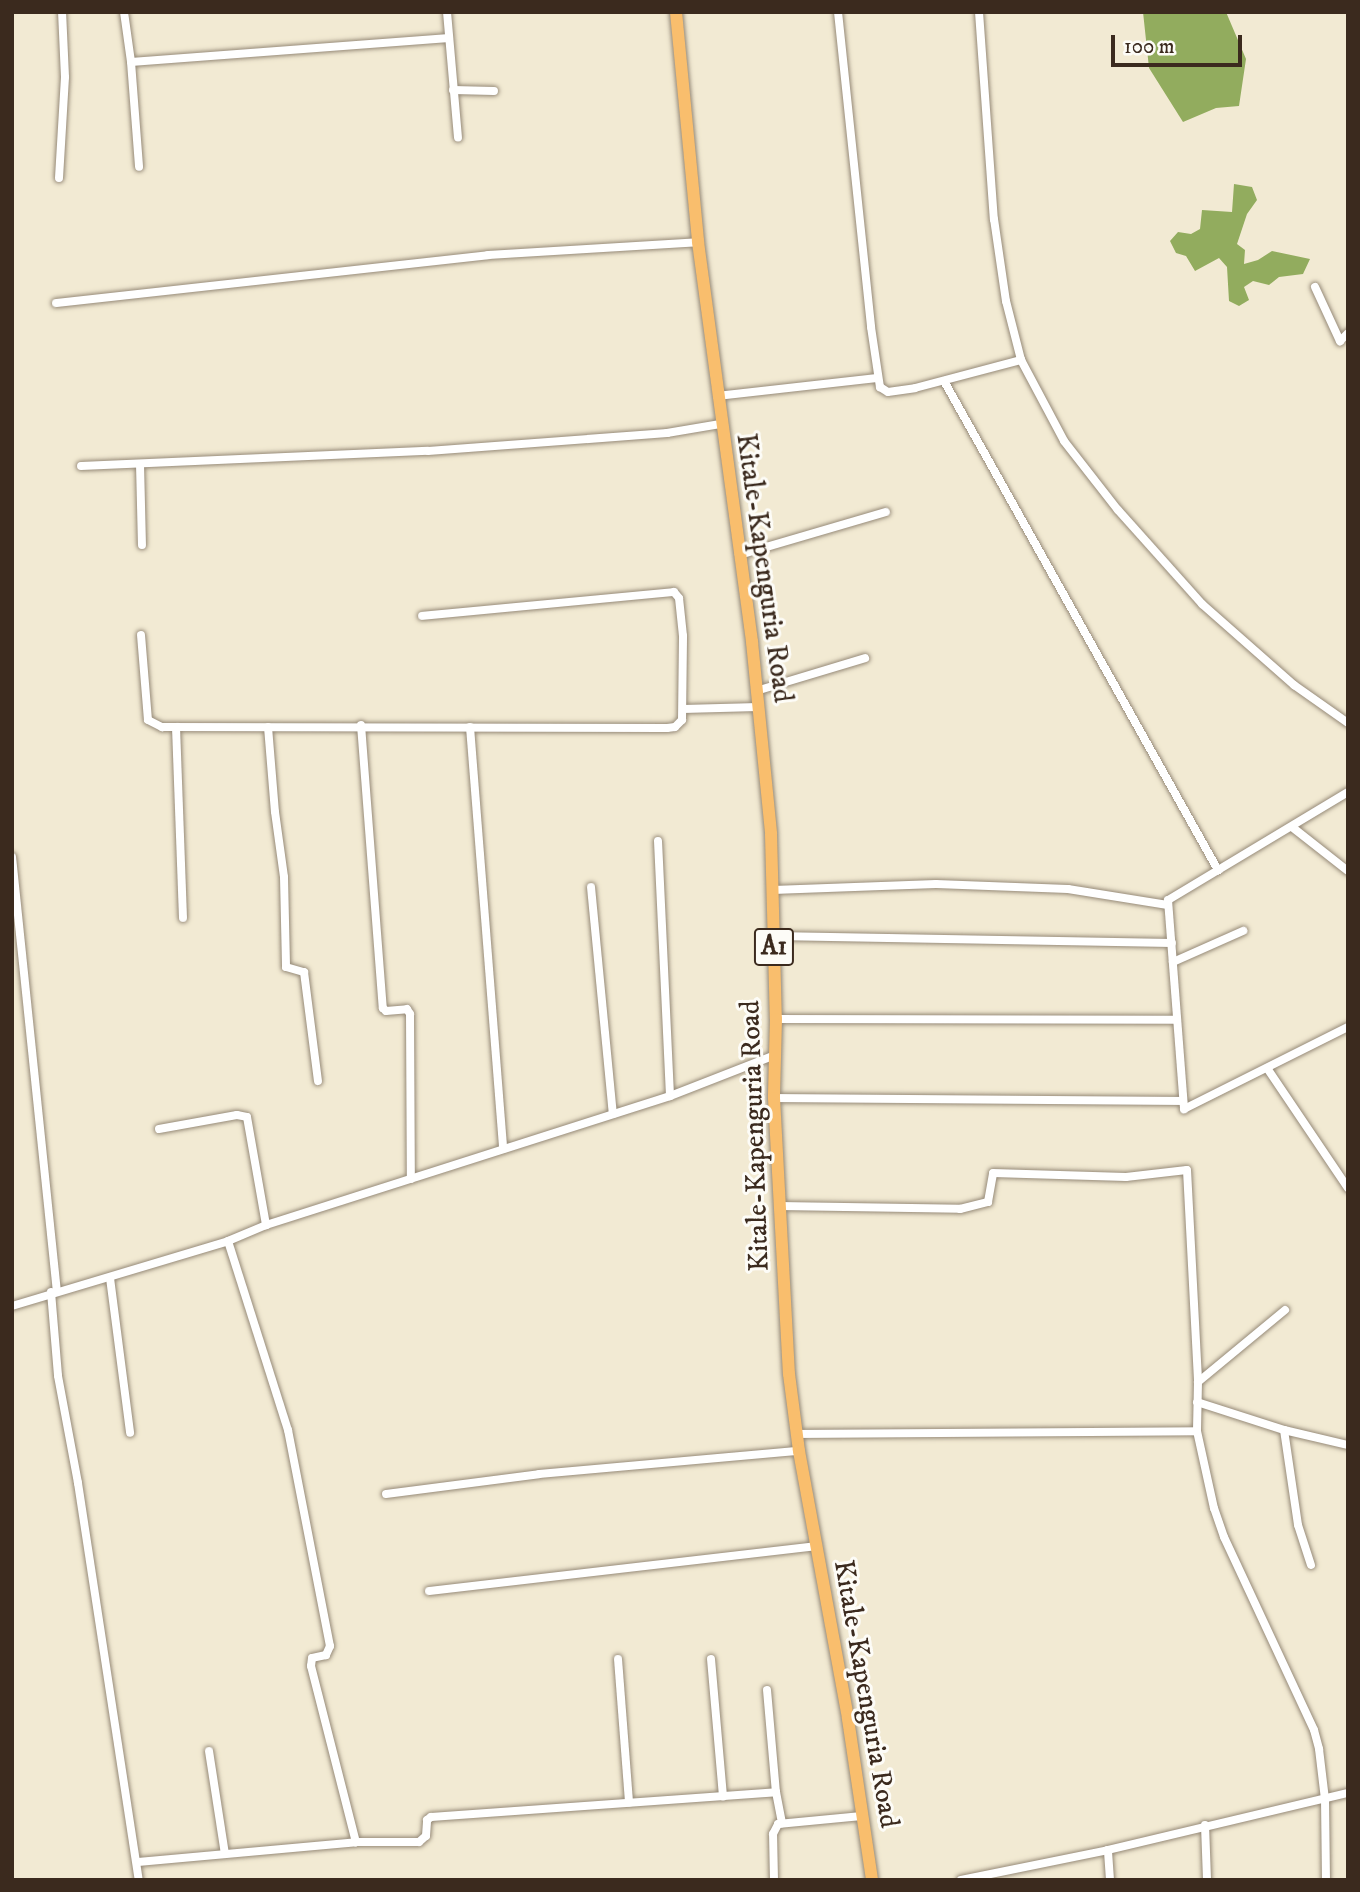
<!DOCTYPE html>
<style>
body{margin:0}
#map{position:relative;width:1360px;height:1892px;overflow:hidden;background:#f2ead3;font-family:"IM FELL DW Pica",serif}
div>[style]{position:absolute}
.forest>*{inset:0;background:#92ac5e}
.roads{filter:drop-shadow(0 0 2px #968a78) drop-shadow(0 0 2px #968a78)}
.minor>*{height:8px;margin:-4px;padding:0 4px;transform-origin:4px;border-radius:4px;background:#fff}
.trunk>*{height:12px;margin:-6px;padding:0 6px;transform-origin:6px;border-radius:6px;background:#f9be6d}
span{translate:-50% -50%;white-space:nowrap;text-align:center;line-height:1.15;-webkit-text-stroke:6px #fdfcf7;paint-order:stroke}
.shield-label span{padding:2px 5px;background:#fdfcf7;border:2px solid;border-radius:5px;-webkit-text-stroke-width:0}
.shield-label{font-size:26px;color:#3b2a1e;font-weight:700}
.street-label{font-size:28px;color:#3b2a1e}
.frame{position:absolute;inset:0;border:14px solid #3b2a1e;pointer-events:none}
.scale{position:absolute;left:1111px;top:35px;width:131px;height:32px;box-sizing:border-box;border:4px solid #3b2a1e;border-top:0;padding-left:9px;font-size:21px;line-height:24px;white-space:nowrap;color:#3b2a1e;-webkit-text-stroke:5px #fdfcf7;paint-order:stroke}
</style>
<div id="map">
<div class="forest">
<i style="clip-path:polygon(1143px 12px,1226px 12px,1246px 59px,1239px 106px,1216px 108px,1183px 122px,1149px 68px)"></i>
<i style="clip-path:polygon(1234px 184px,1252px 187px,1257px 200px,1247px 214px,1237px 244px,1245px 250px,1244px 264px,1258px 260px,1272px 251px,1310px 259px,1303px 274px,1279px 277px,1269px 285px,1253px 281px,1244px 287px,1249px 300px,1239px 306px,1229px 301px,1227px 267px,1219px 258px,1195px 271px,1186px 256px,1176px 253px,1170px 241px,1178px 232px,1191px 234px,1200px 229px,1202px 210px,1232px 212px)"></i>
</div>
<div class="roads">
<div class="minor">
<i style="left:124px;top:12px;width:50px;rotate:82deg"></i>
<i style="left:131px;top:62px;width:319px;rotate:-4.3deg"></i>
<i style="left:447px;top:12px;width:126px;rotate:85deg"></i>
<i style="left:838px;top:12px;width:317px;rotate:84deg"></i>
<i style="left:871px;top:327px;width:61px;rotate:81.5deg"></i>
<i style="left:880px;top:387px;width:9px;rotate:32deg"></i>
<i style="left:888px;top:392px;width:27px;rotate:-8deg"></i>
<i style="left:915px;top:388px;width:110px;rotate:-14.8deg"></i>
<i style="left:979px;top:12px;width:208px;rotate:85.9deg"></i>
<i style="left:994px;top:219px;width:83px;rotate:81.7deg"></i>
<i style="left:1006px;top:301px;width:61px;rotate:75.7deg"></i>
<i style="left:1021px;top:360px;width:92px;rotate:62deg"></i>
<i style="left:1064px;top:441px;width:88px;rotate:52deg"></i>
<i style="left:1118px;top:510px;width:126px;rotate:48.2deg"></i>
<i style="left:1202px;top:604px;width:123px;rotate:41.4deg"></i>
<i style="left:1294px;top:685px;width:66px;rotate:35.1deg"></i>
<i style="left:131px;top:62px;width:105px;rotate:85.6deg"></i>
<i style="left:453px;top:90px;width:41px;rotate:1.4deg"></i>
<i style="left:59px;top:178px;width:101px;rotate:-86.6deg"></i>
<i style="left:65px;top:77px;width:65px;rotate:-92.6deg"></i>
<i style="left:1315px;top:287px;width:60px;rotate:65.2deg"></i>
<i style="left:1340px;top:341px;width:11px;rotate:-45deg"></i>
<i style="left:56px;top:303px;width:435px;rotate:-6.3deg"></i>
<i style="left:488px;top:255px;width:210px;rotate:-3.5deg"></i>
<i style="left:944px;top:381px;width:561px;rotate:60.74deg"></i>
<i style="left:717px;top:396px;width:161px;rotate:-6.4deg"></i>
<i style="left:140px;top:464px;width:81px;rotate:88.6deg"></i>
<i style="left:81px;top:466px;width:347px;rotate:-2.5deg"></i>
<i style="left:428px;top:451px;width:240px;rotate:-4.3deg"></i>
<i style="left:667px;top:433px;width:54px;rotate:-9.6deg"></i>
<i style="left:739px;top:555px;width:153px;rotate:-16.3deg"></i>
<i style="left:141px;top:635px;width:85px;rotate:85.3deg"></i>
<i style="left:148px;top:720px;width:16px;rotate:27deg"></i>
<i style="left:162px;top:727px;width:505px;rotate:0.11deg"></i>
<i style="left:667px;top:728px;width:8px;rotate:-7deg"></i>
<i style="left:675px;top:727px;width:10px;rotate:-45deg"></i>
<i style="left:682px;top:720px;width:84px;rotate:-89.3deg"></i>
<i style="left:683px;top:636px;width:38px;rotate:-96deg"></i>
<i style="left:679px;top:598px;width:8px;rotate:-130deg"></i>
<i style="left:674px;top:592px;width:253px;rotate:174.6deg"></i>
<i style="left:756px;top:691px;width:114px;rotate:-16.8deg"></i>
<i style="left:683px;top:709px;width:75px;rotate:-1.5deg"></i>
<i style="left:361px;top:725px;width:284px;rotate:85.6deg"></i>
<i style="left:383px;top:1008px;width:4px;rotate:45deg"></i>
<i style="left:386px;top:1011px;width:21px;rotate:-5deg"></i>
<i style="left:407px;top:1009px;width:6px;rotate:59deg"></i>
<i style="left:410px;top:1014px;width:165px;rotate:89.7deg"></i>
<i style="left:176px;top:727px;width:191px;rotate:87.9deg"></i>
<i style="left:268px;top:727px;width:85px;rotate:85.3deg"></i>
<i style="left:275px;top:812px;width:66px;rotate:82.1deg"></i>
<i style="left:284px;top:877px;width:90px;rotate:88.7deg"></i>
<i style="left:286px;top:967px;width:19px;rotate:16deg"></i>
<i style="left:304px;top:972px;width:110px;rotate:82.7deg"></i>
<i style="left:470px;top:727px;width:423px;rotate:85.5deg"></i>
<i style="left:1348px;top:792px;width:210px;rotate:149deg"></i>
<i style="left:1168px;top:900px;width:210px;rotate:85.6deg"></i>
<i style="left:1184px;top:1109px;width:183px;rotate:-26.6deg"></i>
<i style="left:1292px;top:827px;width:71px;rotate:38.2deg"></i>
<i style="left:658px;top:841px;width:255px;rotate:87.3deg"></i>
<i style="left:12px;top:857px;width:436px;rotate:84.1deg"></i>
<i style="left:591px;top:887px;width:228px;rotate:84.5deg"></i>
<i style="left:773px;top:890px;width:163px;rotate:-2.1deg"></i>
<i style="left:936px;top:884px;width:132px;rotate:2.2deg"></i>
<i style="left:1068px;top:889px;width:101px;rotate:9.1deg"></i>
<i style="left:774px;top:936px;width:398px;rotate:1deg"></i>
<i style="left:1173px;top:962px;width:77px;rotate:-23.9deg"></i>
<i style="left:776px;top:1019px;width:399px;rotate:0.1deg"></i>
<i style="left:1267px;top:1068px;width:145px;rotate:56deg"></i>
<i style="left:774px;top:1098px;width:409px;rotate:0.4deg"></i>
<i style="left:159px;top:1129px;width:79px;rotate:-10.2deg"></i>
<i style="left:237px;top:1115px;width:10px;rotate:11deg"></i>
<i style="left:247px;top:1117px;width:110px;rotate:80deg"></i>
<i style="left:779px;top:1206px;width:181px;rotate:0.9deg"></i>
<i style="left:960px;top:1209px;width:29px;rotate:-14deg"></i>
<i style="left:988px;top:1202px;width:29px;rotate:-80deg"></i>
<i style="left:993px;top:1173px;width:133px;rotate:1.7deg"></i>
<i style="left:1126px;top:1177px;width:61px;rotate:-6.5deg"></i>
<i style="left:1187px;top:1170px;width:212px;rotate:87deg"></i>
<i style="left:1198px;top:1382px;width:49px;rotate:91.2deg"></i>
<i style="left:1197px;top:1431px;width:79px;rotate:77.6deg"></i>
<i style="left:1214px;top:1508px;width:31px;rotate:71deg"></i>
<i style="left:1224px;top:1537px;width:213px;rotate:65deg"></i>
<i style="left:1314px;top:1730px;width:20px;rotate:75deg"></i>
<i style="left:1319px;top:1749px;width:50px;rotate:83.2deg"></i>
<i style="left:1325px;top:1799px;width:81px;rotate:89.3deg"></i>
<i style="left:228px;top:1241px;width:198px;rotate:72.4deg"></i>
<i style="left:288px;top:1430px;width:220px;rotate:79deg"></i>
<i style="left:330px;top:1646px;width:10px;rotate:114deg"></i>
<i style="left:326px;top:1655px;width:14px;rotate:168deg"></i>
<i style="left:312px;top:1658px;width:8px;rotate:97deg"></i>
<i style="left:311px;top:1666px;width:182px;rotate:75.7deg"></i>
<i style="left:110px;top:1278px;width:156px;rotate:82.6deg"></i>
<i style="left:51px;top:1292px;width:84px;rotate:85.2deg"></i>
<i style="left:58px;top:1376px;width:109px;rotate:79.4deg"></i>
<i style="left:78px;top:1483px;width:402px;rotate:81.3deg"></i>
<i style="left:12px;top:1306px;width:226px;rotate:-16.7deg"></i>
<i style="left:228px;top:1241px;width:41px;rotate:-22.8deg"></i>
<i style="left:266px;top:1225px;width:424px;rotate:-17.7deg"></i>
<i style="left:670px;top:1096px;width:113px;rotate:-21.3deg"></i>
<i style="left:1198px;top:1382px;width:113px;rotate:-39.6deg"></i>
<i style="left:1197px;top:1402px;width:91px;rotate:17.8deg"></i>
<i style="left:1284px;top:1430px;width:66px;rotate:13.2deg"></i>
<i style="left:1284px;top:1430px;width:96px;rotate:81.6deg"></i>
<i style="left:1298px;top:1525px;width:42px;rotate:72deg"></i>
<i style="left:797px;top:1434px;width:400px;rotate:-0.4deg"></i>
<i style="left:386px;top:1494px;width:154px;rotate:-7.4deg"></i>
<i style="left:539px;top:1474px;width:261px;rotate:-5.1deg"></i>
<i style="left:429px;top:1591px;width:389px;rotate:-6.6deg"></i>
<i style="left:618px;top:1659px;width:144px;rotate:85.6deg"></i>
<i style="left:711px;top:1659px;width:138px;rotate:85deg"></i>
<i style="left:767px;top:1690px;width:102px;rotate:85deg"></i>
<i style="left:776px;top:1792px;width:32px;rotate:79deg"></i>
<i style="left:209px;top:1751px;width:104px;rotate:81.2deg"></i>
<i style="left:1205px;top:1825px;width:55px;rotate:87.9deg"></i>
<i style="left:138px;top:1862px;width:219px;rotate:-5.2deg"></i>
<i style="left:356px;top:1842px;width:63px"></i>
<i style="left:419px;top:1842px;width:9px;rotate:-41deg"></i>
<i style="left:426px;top:1836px;width:16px;rotate:-86deg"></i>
<i style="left:427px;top:1820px;width:5px;rotate:-37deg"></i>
<i style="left:431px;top:1817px;width:346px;rotate:-4.1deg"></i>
<i style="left:774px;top:1880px;width:46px;rotate:-91.2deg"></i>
<i style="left:773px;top:1834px;width:11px;rotate:-63deg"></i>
<i style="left:778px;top:1824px;width:84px;rotate:-5.4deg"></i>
<i style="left:961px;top:1880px;width:150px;rotate:-11.5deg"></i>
<i style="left:1110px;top:1880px;width:30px;rotate:-94deg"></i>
<i style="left:1108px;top:1850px;width:247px;rotate:-13.4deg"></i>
</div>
<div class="trunk">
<i style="left:676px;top:12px;width:231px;rotate:84.5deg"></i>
<i style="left:698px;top:242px;width:404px;rotate:82.3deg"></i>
<i style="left:752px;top:642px;width:193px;rotate:84.3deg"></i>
<i style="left:771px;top:834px;width:185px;rotate:88.5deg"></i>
<i style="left:776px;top:1019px;width:79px;rotate:91.5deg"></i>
<i style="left:774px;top:1098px;width:276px;rotate:86.9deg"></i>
<i style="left:789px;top:1374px;width:78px;rotate:82.6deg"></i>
<i style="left:799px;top:1451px;width:272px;rotate:79.6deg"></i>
<i style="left:848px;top:1719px;width:163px;rotate:81.5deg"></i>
</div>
</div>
<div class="shield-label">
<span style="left:774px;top:947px">A1</span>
</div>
<div class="street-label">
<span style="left:764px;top:568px;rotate:82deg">Kitale-Kapenguria Road</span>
<span style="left:755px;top:1136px;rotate:-92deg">Kitale-Kapenguria Road</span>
<span style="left:866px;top:1694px;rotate:80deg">Kitale-Kapenguria Road</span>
</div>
<div class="frame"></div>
<div class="scale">100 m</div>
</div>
